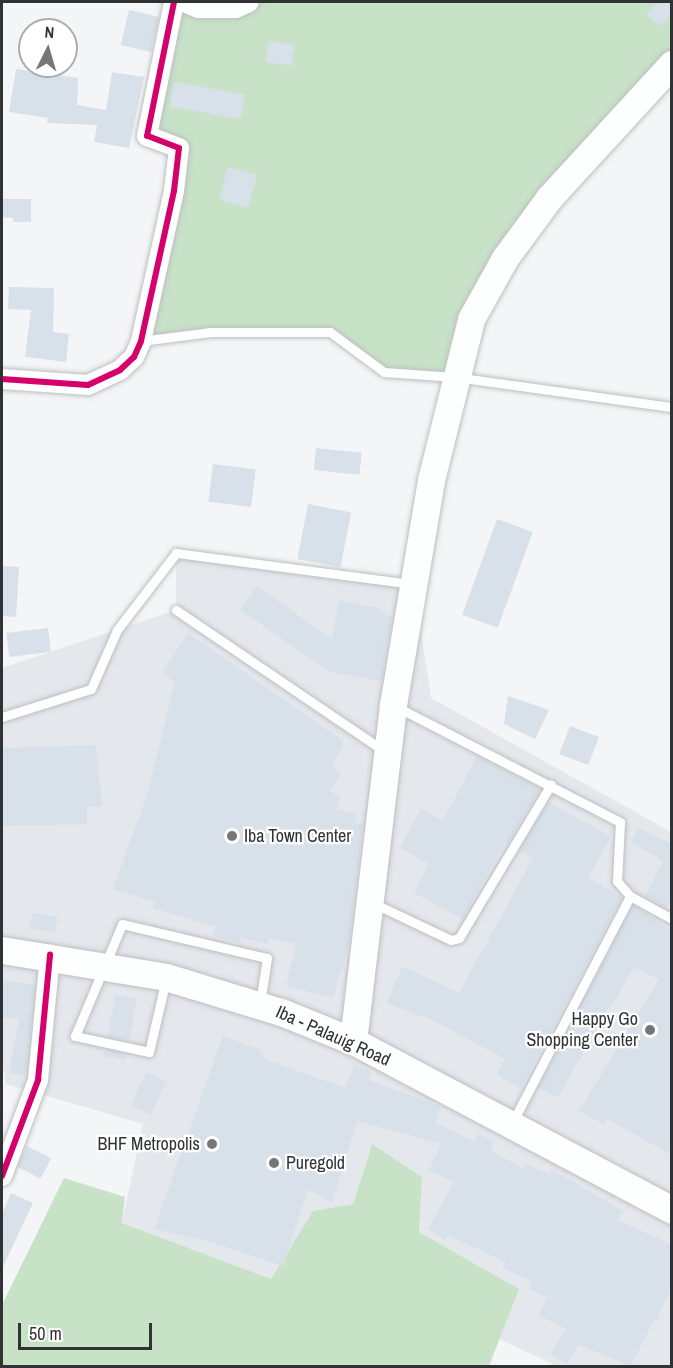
<!DOCTYPE html>
<style>
body{margin:0}
#map{position:relative;width:673px;height:1368px;overflow:hidden;background:#f4f5f6;font-family:"Archivo Narrow",sans-serif}
div>[style]{position:absolute}
.built>*{inset:0;background:#e4e7ec}
.green>*{inset:0;background:#c7e2c7}
.building>*{inset:0;background:#d8e1e9;transform-origin:0 0}
.roads{filter:drop-shadow(0 0 2px #bebfc0) drop-shadow(0 0 2px #bebfc0)}
.lane>*{height:9px;margin:-4.5px;padding:0 4.5px;transform-origin:4.5px;border-radius:4.5px;background:#fdfefe}
.street>*{height:20px;margin:-10px;padding:0 10px;transform-origin:10px;border-radius:10px;background:#fdfefe}
.secondary>*{height:27px;margin:-13.5px;padding:0 13.5px;transform-origin:13.5px;border-radius:13.5px;background:#fdfefe}
.cycleway>*{height:6px;margin:-3px;padding:0 3px;transform-origin:3px;border-radius:3px;background:#d6006c}
.dots>*{width:16px;height:16px;translate:-50% -50%;box-sizing:border-box;border:3px solid #fff;border-radius:50%}
span{translate:-50% -50%;white-space:nowrap;text-align:center;line-height:1.15;-webkit-text-stroke:4.5px #fff;paint-order:stroke}
.poi-label{font-size:18px;color:#313233}
.left{translate:0 -50%;text-align:left}
.right{translate:-100% -50%;text-align:right}
.street-label{font-size:18px;color:#313233}
.frame{position:absolute;inset:0;border:3px solid #313233;pointer-events:none}
.north{position:absolute;left:18px;top:18px;width:60px;height:60px;box-sizing:border-box;background:#fff;border:2px solid #adadad;border-radius:50%;rotate:5deg;font-size:16px;font-weight:700;line-height:24px;text-align:center;color:#313233}
.north::after{content:'';display:block;margin:auto;width:21px;height:27px;background:#757677;clip-path:polygon(50% 0,100% 100%,50% 72%,0 100%)}
.scale{position:absolute;left:18px;top:1323px;width:134px;height:27px;box-sizing:border-box;border:3px solid #313233;border-top:0;padding-left:8px;font-size:18px;line-height:21px;white-space:nowrap;color:#313233;-webkit-text-stroke:4px #fff;paint-order:stroke}
</style>
<div id="map">
<div class="built">
<i style="clip-path:polygon(176px 553px,414px 584px,431px 698px,671px 832px,671px 1366px,557px 1366px,499px 1339px,519px 1289px,419px 1232px,422px 1177px,371px 1145px,353px 1204px,313px 1211px,271px 1279px,122px 1223px,143px 1124px,6px 1084px,2px 1060px,2px 668px,176px 610px)"></i>
</div>
<div class="green">
<i style="clip-path:polygon(174px 2px,671px 2px,671px 64px,549px 198px,455px 377px,384px 372px,330px 332px,210px 332px,141px 341px,179px 149px,147px 136px)"></i>
<i style="clip-path:polygon(372px 1144px,422px 1177px,419px 1232px,519px 1289px,489px 1366px,2px 1366px,2px 1305px,64px 1178px,125px 1197px,122px 1223px,271px 1279px,313px 1211px,353px 1204px)"></i>
</div>
<div class="building">
<i style="clip-path:polygon(657px 2px,669px 2px,672px 7px,672px 14px,660px 26px,646px 15px)"></i>
<i style="left:129px;top:10px;width:31px;height:36px;rotate:13deg"></i>
<i style="left:269px;top:41px;width:26px;height:21px;rotate:9deg"></i>
<i style="clip-path:polygon(16px 69px,78px 78px,77px 105px,106px 110px,112px 72px,144px 77px,129px 148px,94px 142px,97px 125px,47px 123px,48px 118px,9px 112px)"></i>
<i style="left:174px;top:82px;width:72px;height:25px;rotate:10deg"></i>
<i style="left:228px;top:167px;width:30px;height:34px;rotate:15deg"></i>
<i style="clip-path:polygon(2px 199px,31px 199px,31px 222px,13px 222px,13px 218px,2px 217px)"></i>
<i style="clip-path:polygon(9px 287px,54px 288px,53px 332px,69px 334px,66px 362px,25px 357px,31px 310px,8px 309px)"></i>
<i style="left:316px;top:448px;width:46px;height:22px;rotate:6deg"></i>
<i style="left:213px;top:464px;width:43px;height:38px;rotate:7deg"></i>
<i style="left:308px;top:504px;width:44px;height:56px;rotate:11deg"></i>
<i style="left:497px;top:519px;width:38px;height:102px;rotate:20deg"></i>
<i style="clip-path:polygon(2px 566px,19px 567px,16px 617px,2px 616px)"></i>
<i style="clip-path:polygon(257px 586px,332px 639px,339px 600px,378px 608px,392px 618px,381px 681px,330px 672px,240px 610px)"></i>
<i style="left:48px;top:628px;width:24px;height:42px;rotate:83deg"></i>
<i style="clip-path:polygon(188px 633px,342px 740px,343px 746px,331px 765px,341px 773px,330px 791px,340px 797px,337px 809px,357px 814px,355px 823px,363px 824px,349px 944px,333px 998px,286px 986px,296px 944px,269px 938px,268px 944px,241px 938px,240px 943px,213px 936px,216px 927px,153px 908px,155px 902px,113px 889px,148px 792px,175px 682px,162px 673px)"></i>
<i style="clip-path:polygon(508px 696px,549px 710px,535px 739px,504px 724px)"></i>
<i style="left:570px;top:726px;width:31px;height:30px;rotate:21deg"></i>
<i style="clip-path:polygon(96px 745px,102px 806px,87px 807px,87px 824px,2px 826px,2px 748px)"></i>
<i style="clip-path:polygon(477px 756px,540px 789px,507px 845px,504px 843px,463px 919px,414px 893px,429px 864px,400px 848px,421px 809px,443px 821px)"></i>
<i style="clip-path:polygon(548px 802px,611px 837px,588px 878px,622px 897px,521px 1088px,497px 1075px,505px 1059px,432px 1020px,386px 1003px,403px 966px,459px 993px,533px 858px,519px 851px)"></i>
<i style="clip-path:polygon(639px 828px,672px 845px,672px 899px,666px 908px,645px 897px,663px 861px,630px 842px)"></i>
<i style="clip-path:polygon(633px 905px,672px 931px,672px 1155px,607px 1119px,604px 1124px,579px 1111px,659px 979px,634px 967px,616px 999px,596px 1023px,599px 1025px,558px 1097px,538px 1088px)"></i>
<i style="left:32px;top:913px;width:26px;height:16px;rotate:9deg"></i>
<i style="clip-path:polygon(2px 980px,35px 985px,26px 1076px,9px 1073px,19px 1019px,2px 1017px)"></i>
<i style="left:115px;top:995px;width:22px;height:42px;rotate:10deg"></i>
<i style="clip-path:polygon(223px 1036px,259px 1049px,267px 1060px,346px 1088px,354px 1065px,371px 1072px,369px 1080px,440px 1106px,436px 1123px,475px 1142px,478px 1134px,494px 1141px,490px 1150px,524px 1169px,526px 1164px,549px 1174px,550px 1170px,576px 1183px,622px 1211px,618px 1220px,672px 1245px,672px 1285px,657px 1321px,654px 1320px,631px 1366px,579px 1345px,567px 1364px,550px 1354px,566px 1329px,538px 1315px,547px 1298px,528px 1288px,531px 1281px,503px 1268px,505px 1262px,448px 1235px,445px 1240px,428px 1229px,454px 1182px,429px 1170px,441px 1144px,357px 1121px,332px 1203px,308px 1189px,283px 1266px,207px 1241px,154px 1229px)"></i>
<i style="clip-path:polygon(105px 1049px,126px 1054px,125px 1060px,103px 1056px)"></i>
<i style="left:146px;top:1072px;width:22px;height:37px;rotate:24deg"></i>
<i style="left:27px;top:1146px;width:27px;height:23px;rotate:27deg"></i>
<i style="clip-path:polygon(11px 1193px,33px 1203px,2px 1269px,2px 1214px)"></i>
</div>
<div class="roads">
<div class="lane">
<i style="left:141px;top:341px;width:70px;rotate:-7.4deg"></i>
<i style="left:210px;top:332px;width:120px"></i>
<i style="left:330px;top:332px;width:67px;rotate:36.5deg"></i>
<i style="left:384px;top:372px;width:71px;rotate:4deg"></i>
<i style="left:455px;top:377px;width:219px;rotate:7.9deg"></i>
<i style="left:176px;top:610px;width:250px;rotate:34.1deg"></i>
<i style="left:395px;top:706px;width:253px;rotate:27.3deg"></i>
<i style="left:620px;top:822px;width:59px;rotate:92.9deg"></i>
<i style="left:617px;top:881px;width:20px;rotate:49deg"></i>
<i style="left:630px;top:896px;width:48px;rotate:28.7deg"></i>
<i style="left:2px;top:717px;width:93px;rotate:-17.5deg"></i>
<i style="left:91px;top:689px;width:64px;rotate:-66.2deg"></i>
<i style="left:117px;top:630px;width:97px;rotate:-52.5deg"></i>
<i style="left:176px;top:553px;width:238px;rotate:7.5deg"></i>
<i style="left:373px;top:903px;width:86px;rotate:25.4deg"></i>
<i style="left:451px;top:940px;width:8px;rotate:-14deg"></i>
<i style="left:459px;top:938px;width:179px;rotate:-59.1deg"></i>
<i style="left:166px;top:979px;width:75px;rotate:103.1deg"></i>
<i style="left:149px;top:1052px;width:76px;rotate:-167.8deg"></i>
<i style="left:75px;top:1036px;width:121px;rotate:-67.2deg"></i>
<i style="left:122px;top:924px;width:149px;rotate:13.2deg"></i>
<i style="left:267px;top:958px;width:46px;rotate:98.8deg"></i>
<i style="left:512px;top:1123px;width:256px;rotate:-62.5deg"></i>
</div>
<div class="street">
<i style="left:184px;top:2px;width:15px;rotate:23deg"></i>
<i style="left:198px;top:8px;width:38px"></i>
<i style="left:236px;top:8px;width:14px;rotate:-25deg"></i>
<i style="left:2px;top:379px;width:86px;rotate:4deg"></i>
<i style="left:88px;top:385px;width:35px;rotate:-25deg"></i>
<i style="left:120px;top:370px;width:19px;rotate:-43deg"></i>
<i style="left:134px;top:357px;width:17px;rotate:-66deg"></i>
<i style="left:141px;top:341px;width:154px;rotate:-77.6deg"></i>
<i style="left:174px;top:191px;width:43px;rotate:-83.4deg"></i>
<i style="left:179px;top:148px;width:34px;rotate:-159deg"></i>
<i style="left:147px;top:136px;width:137px;rotate:-78.6deg"></i>
<i style="left:2px;top:1176px;width:103px;rotate:-69.4deg"></i>
<i style="left:38px;top:1080px;width:126px;rotate:-84.5deg"></i>
</div>
<div class="secondary">
<i style="left:2px;top:950px;width:166px;rotate:9.3deg"></i>
<i style="left:166px;top:977px;width:123px;rotate:17deg"></i>
<i style="left:284px;top:1013px;width:74px;rotate:22.1deg"></i>
<i style="left:353px;top:1041px;width:361px;rotate:27.9deg"></i>
<i style="left:353px;top:1041px;width:338px;rotate:-83.2deg"></i>
<i style="left:393px;top:705px;width:228px;rotate:-80.4deg"></i>
<i style="left:431px;top:480px;width:166px;rotate:-76deg"></i>
<i style="left:471px;top:319px;width:70px;rotate:-60.9deg"></i>
<i style="left:505px;top:258px;width:74px;rotate:-53.7deg"></i>
<i style="left:549px;top:198px;width:182px;rotate:-47.5deg"></i>
</div>
</div>
<div class="cycleway">
<i style="left:2px;top:379px;width:86px;rotate:4deg"></i>
<i style="left:88px;top:385px;width:35px;rotate:-25deg"></i>
<i style="left:120px;top:370px;width:19px;rotate:-43deg"></i>
<i style="left:134px;top:357px;width:17px;rotate:-66deg"></i>
<i style="left:141px;top:341px;width:154px;rotate:-77.6deg"></i>
<i style="left:174px;top:191px;width:43px;rotate:-83.4deg"></i>
<i style="left:179px;top:148px;width:34px;rotate:-159deg"></i>
<i style="left:147px;top:136px;width:137px;rotate:-78.6deg"></i>
<i style="left:2px;top:1176px;width:103px;rotate:-69.4deg"></i>
<i style="left:38px;top:1080px;width:126px;rotate:-84.5deg"></i>
</div>
<div class="dots">
<i style="left:232px;top:836px;background:#757677"></i>
<i style="left:650px;top:1030px;background:#757677"></i>
<i style="left:212px;top:1144px;background:#757677"></i>
<i style="left:274px;top:1163px;background:#757677"></i>
</div>
<div class="poi-label">
<span class="left" style="left:244px;top:836px">Iba Town Center</span>
<span class="right" style="left:638px;top:1030px">Happy Go<br>Shopping Center</span>
<span class="right" style="left:200px;top:1144px">BHF Metropolis</span>
<span class="left" style="left:286px;top:1163px">Puregold</span>
</div>
<div class="street-label">
<span style="left:333px;top:1036px;rotate:24deg">Iba - Palauig Road</span>
</div>
<div class="frame"></div>
<div class="north">N</div>
<div class="scale">50 m</div>
</div>
